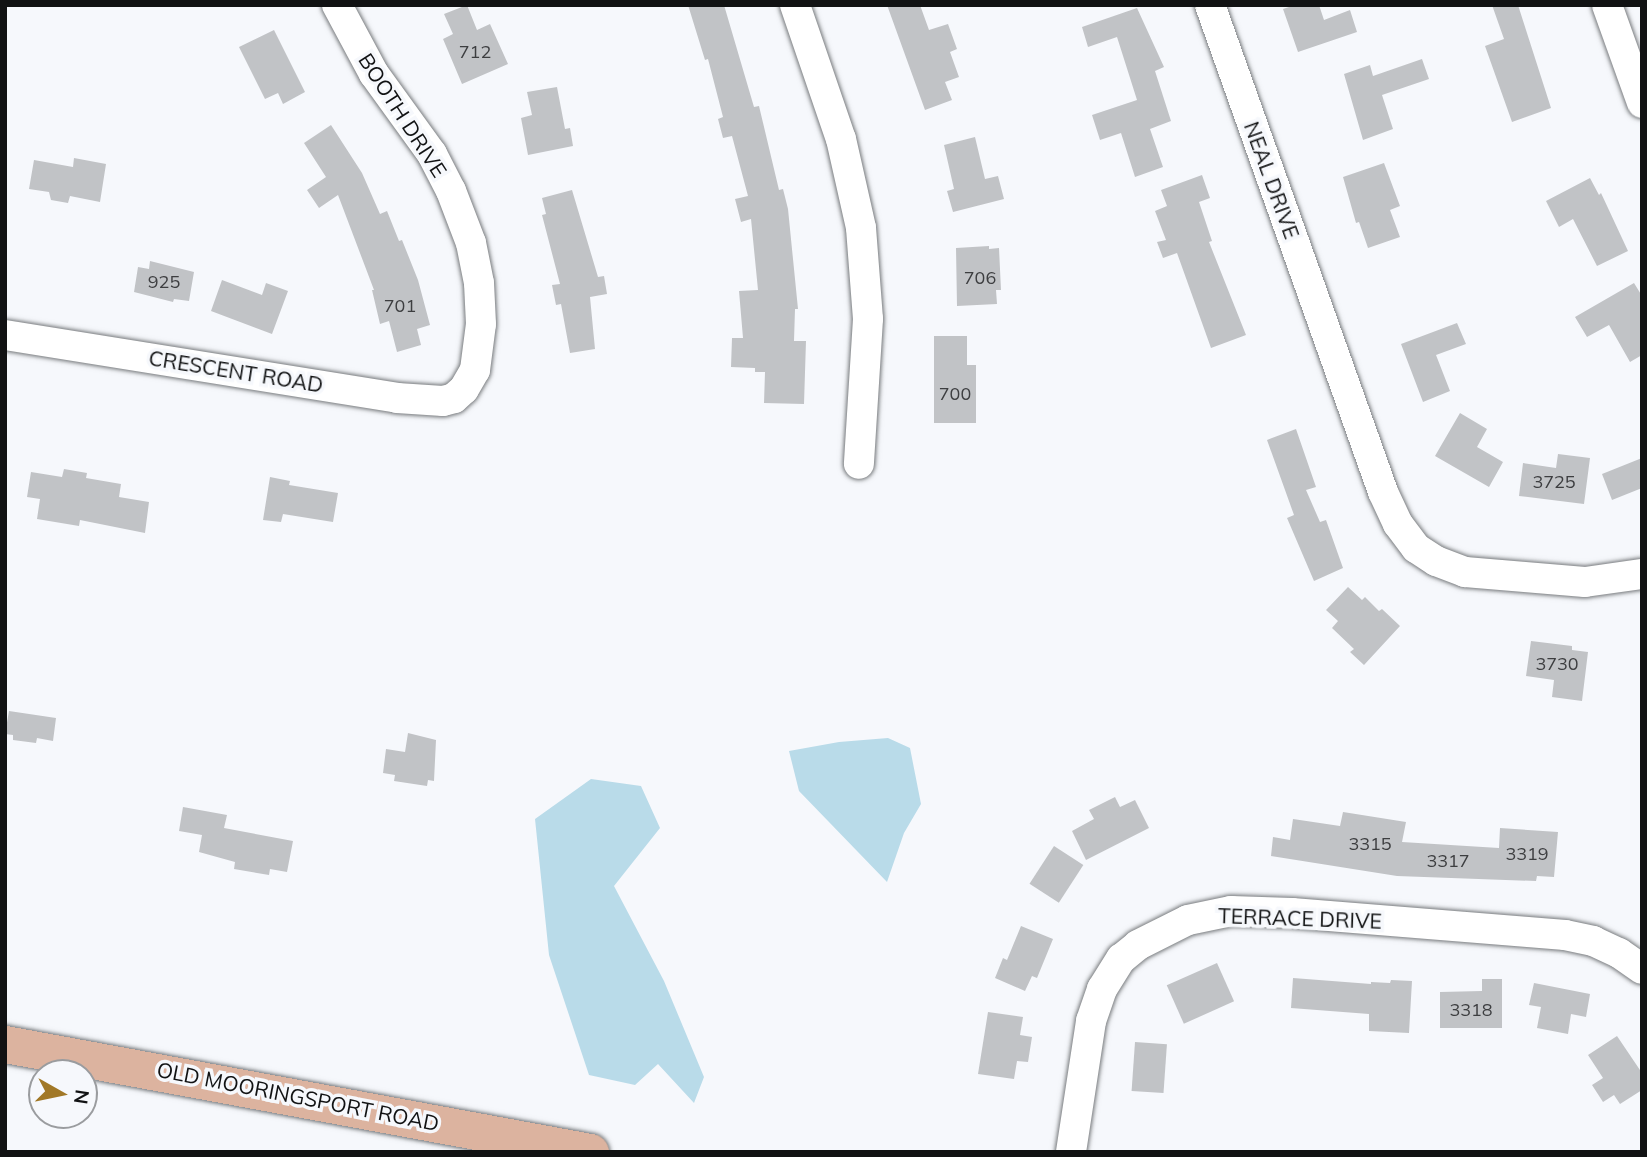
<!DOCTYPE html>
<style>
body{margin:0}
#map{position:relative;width:1647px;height:1157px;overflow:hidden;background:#f6f8fc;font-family:Mulish,sans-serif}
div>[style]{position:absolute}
.water>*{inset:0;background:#b9dbe9}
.building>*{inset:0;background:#c1c3c6;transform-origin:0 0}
.roads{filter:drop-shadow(0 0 2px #797c7f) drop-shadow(0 0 2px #797c7f)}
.minor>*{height:30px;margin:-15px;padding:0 15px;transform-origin:15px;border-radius:15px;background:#fff}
.major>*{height:37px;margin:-18.5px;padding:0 18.5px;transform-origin:18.5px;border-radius:18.5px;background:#dcb39f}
span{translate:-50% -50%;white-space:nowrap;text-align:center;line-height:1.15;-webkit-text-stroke:7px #f6f8fc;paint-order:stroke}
.number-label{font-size:18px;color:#3d3e40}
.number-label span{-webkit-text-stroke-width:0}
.street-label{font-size:21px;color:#111213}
.frame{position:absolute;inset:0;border:7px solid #111213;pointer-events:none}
.north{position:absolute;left:28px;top:1059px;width:70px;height:70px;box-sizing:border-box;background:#f6f8fc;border:2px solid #9a9c9f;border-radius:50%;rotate:99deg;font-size:19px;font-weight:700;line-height:28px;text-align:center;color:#111213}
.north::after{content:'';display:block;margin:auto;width:24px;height:32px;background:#a17827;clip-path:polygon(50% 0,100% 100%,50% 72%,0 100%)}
</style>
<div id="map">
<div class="water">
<i style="clip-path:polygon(888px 738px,910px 748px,921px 804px,904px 833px,887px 882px,799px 791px,789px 751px,839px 742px)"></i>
<i style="clip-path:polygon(591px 779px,641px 786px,660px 828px,614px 886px,664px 981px,704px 1077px,694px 1103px,658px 1064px,635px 1085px,589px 1075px,549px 955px,535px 819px)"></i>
</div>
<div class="building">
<i style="clip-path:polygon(467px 5px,477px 30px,490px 24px,508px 64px,462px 84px,443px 39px,453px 34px,444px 14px)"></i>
<i style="clip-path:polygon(688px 5px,724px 5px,754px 107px,759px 106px,779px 190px,783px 189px,788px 209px,798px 309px,795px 309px,794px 341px,806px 341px,804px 404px,764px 403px,765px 372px,755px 372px,755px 368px,731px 367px,732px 338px,743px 338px,739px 291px,758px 290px,751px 219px,741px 222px,735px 199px,748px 196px,732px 136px,723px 138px,718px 119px,723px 117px,708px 59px,705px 60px)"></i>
<i style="clip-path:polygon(887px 5px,920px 5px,929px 30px,948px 24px,957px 49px,950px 52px,959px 77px,945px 82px,952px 100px,925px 110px)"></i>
<i style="clip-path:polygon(1295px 5px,1319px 5px,1324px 20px,1350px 10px,1357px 32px,1298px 52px,1283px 9px)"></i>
<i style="clip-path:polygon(1492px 5px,1518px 5px,1551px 108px,1512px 122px,1485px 46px,1504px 39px)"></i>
<i style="clip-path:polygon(1137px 8px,1164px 67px,1155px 71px,1171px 121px,1150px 129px,1163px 167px,1135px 177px,1121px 133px,1100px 140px,1092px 115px,1137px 100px,1117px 37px,1088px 47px,1082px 27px)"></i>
<i style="clip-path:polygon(274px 30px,305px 92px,283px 104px,278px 93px,265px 99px,239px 47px)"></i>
<i style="clip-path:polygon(1422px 59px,1429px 79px,1382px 95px,1393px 129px,1363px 140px,1344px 74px,1370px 65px,1373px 76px)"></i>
<i style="clip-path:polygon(557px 87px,565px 129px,570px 128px,573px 146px,528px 155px,521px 118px,532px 115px,527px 92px)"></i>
<i style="clip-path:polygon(331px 125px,362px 173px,380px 214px,387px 211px,399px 241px,402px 240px,418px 280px,430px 325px,417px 329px,421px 345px,397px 352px,389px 321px,380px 324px,372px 290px,374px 290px,338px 195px,319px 208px,307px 190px,326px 177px,304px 143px)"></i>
<i style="clip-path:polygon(975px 137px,985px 179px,998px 176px,1004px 199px,953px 212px,947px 191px,954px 189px,944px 145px)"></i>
<i style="clip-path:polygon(74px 158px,106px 164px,100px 202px,70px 196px,68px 203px,51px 200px,49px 192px,29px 189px,34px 160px,73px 167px)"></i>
<i style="clip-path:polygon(1384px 163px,1400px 206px,1390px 210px,1400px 237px,1368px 248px,1359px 222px,1356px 223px,1343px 177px)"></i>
<i style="clip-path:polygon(1202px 175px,1210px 198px,1199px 202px,1212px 241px,1209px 242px,1246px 335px,1211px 348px,1177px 253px,1163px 258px,1157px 242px,1166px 240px,1155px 211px,1167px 206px,1161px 190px)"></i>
<i style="clip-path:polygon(1590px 178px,1599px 195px,1601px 193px,1628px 251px,1597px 266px,1573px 219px,1559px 227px,1546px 201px)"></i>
<i style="clip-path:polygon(572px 190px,598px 277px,604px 276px,607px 294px,590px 297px,595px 349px,570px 353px,561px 304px,556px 305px,552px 285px,560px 284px,542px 215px,546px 214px,542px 198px)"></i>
<i style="clip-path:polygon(989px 246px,989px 249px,999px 248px,1001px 290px,996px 290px,997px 304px,957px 306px,956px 248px)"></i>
<i style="clip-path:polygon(150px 261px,194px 272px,189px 301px,174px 299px,173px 302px,134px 292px,138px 267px,149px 269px)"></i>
<i style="clip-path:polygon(222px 280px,262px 295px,266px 283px,288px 291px,272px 334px,211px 311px)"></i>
<i style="clip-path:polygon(1634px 283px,1642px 296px,1642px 355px,1630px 362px,1609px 325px,1587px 337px,1575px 317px)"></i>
<i style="clip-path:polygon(1457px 323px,1466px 344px,1436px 355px,1450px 391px,1423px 402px,1401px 344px)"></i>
<i style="clip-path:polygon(934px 336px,967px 336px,967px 365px,976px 365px,976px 423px,934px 423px)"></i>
<i style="clip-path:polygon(1460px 413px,1487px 429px,1477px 447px,1503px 462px,1489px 487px,1435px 456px)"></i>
<i style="clip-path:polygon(1296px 429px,1316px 487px,1306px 490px,1320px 522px,1326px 520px,1343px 568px,1314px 581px,1287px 518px,1294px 515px,1267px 440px)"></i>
<i style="clip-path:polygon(1558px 454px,1590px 458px,1584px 504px,1519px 496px,1523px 463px,1556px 468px)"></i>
<i style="clip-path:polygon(1642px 458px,1642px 488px,1612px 500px,1602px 474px)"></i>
<i style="clip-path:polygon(64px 469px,87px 473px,86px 478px,121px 484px,119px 497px,149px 502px,145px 533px,80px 520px,79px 526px,37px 519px,40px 499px,27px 497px,31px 472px,62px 477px)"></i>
<i style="clip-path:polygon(270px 477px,290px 481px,289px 485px,338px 493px,333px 522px,283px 514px,281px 522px,263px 520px)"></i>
<i style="clip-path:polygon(1348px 587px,1362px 600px,1365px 597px,1379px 611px,1382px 609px,1400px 626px,1364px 665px,1350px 652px,1354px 649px,1332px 628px,1338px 621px,1326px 610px)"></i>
<i style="clip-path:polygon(1531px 641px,1572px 646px,1572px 650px,1588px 652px,1582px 701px,1552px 697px,1554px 680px,1526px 676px)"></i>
<i style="clip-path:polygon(9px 711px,56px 718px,53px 741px,37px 738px,36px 743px,13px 740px,13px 735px,5px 734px)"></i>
<i style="clip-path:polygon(408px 733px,436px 740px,434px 781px,428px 780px,427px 786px,394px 781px,395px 775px,383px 773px,386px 749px,405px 752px)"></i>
<i style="clip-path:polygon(1115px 797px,1120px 807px,1135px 800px,1149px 828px,1086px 860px,1072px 831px,1094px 819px,1089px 810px)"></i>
<i style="clip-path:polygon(183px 807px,227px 815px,224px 828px,293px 841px,287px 872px,270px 869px,269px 875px,234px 869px,235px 862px,199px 852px,202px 835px,179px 831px)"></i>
<i style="clip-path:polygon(1343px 812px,1406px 822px,1402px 842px,1499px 848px,1500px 828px,1558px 832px,1554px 877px,1537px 876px,1536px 881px,1397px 876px,1271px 856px,1273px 837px,1290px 840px,1293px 819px,1340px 826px)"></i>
<i style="left:1054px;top:846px;width:35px;height:45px;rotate:33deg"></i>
<i style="clip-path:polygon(1021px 926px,1053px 939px,1037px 978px,1032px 976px,1025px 991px,995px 978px,1003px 958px,1007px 960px)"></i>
<i style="left:1217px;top:963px;width:42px;height:55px;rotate:66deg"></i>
<i style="clip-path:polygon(1293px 978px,1371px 984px,1371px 982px,1390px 983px,1391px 980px,1412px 981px,1409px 1033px,1369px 1031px,1369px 1014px,1291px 1008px)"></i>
<i style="clip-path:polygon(1482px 979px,1502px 979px,1502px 1028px,1440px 1028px,1440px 992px,1482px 991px)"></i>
<i style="clip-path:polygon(1534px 983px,1590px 994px,1586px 1017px,1571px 1014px,1568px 1034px,1537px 1028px,1541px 1007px,1529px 1005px)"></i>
<i style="clip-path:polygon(988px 1012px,1023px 1017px,1020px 1035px,1032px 1037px,1028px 1062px,1017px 1061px,1014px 1079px,978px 1074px)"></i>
<i style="clip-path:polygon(1617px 1036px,1642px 1073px,1642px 1090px,1620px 1104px,1614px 1095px,1603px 1102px,1592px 1085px,1603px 1078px,1588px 1055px)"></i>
<i style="left:1135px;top:1042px;width:32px;height:49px;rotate:4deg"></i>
</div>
<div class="roads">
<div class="minor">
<i style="left:795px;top:5px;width:142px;rotate:71.1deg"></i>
<i style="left:841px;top:139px;width:91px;rotate:77.3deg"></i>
<i style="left:861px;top:228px;width:91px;rotate:85.6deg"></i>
<i style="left:868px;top:319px;width:145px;rotate:93.6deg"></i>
<i style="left:1210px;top:5px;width:517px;rotate:70.44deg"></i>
<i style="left:1383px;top:492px;width:35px;rotate:65deg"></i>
<i style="left:1398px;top:524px;width:30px;rotate:53deg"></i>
<i style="left:1416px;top:548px;width:24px;rotate:33deg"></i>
<i style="left:1436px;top:561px;width:31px;rotate:21deg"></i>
<i style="left:1465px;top:572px;width:120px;rotate:4.8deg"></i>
<i style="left:1585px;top:582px;width:58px;rotate:-8deg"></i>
<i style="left:1607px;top:5px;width:104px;rotate:70.3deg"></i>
<i style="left:5px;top:335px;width:397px;rotate:9.1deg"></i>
<i style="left:397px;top:398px;width:46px;rotate:3.7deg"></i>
<i style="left:443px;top:401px;width:11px;rotate:-15deg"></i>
<i style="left:454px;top:398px;width:13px;rotate:-42deg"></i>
<i style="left:464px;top:389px;width:22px;rotate:-60deg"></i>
<i style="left:475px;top:370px;width:46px;rotate:-82.6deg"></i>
<i style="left:481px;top:324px;width:41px;rotate:-92.8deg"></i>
<i style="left:479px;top:283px;width:41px;rotate:-101.3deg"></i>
<i style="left:471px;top:243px;width:56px;rotate:-111deg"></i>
<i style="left:451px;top:191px;width:42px;rotate:-117.2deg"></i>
<i style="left:432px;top:154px;width:99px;rotate:-125.9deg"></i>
<i style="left:374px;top:74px;width:78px;rotate:-118.2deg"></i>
<i style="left:1071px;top:1152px;width:133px;rotate:-81.3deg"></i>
<i style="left:1091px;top:1021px;width:34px;rotate:-71deg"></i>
<i style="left:1102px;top:989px;width:36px;rotate:-58deg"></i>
<i style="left:1121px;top:959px;width:22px;rotate:-39deg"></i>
<i style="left:1138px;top:945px;width:56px;rotate:-26.6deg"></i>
<i style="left:1188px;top:920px;width:44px;rotate:-11.8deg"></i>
<i style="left:1231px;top:911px;width:61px;rotate:1.9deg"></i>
<i style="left:1292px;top:913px;width:274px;rotate:4.6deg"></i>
<i style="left:1565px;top:935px;width:29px;rotate:12deg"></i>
<i style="left:1593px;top:941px;width:29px;rotate:25deg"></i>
<i style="left:1619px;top:953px;width:28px;rotate:35deg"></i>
</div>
<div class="major">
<i style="left:5px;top:1044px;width:595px;rotate:10.46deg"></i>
</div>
</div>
<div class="number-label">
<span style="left:475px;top:52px">712</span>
<span style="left:980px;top:278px">706</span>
<span style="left:164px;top:282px">925</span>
<span style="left:400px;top:306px">701</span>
<span style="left:955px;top:394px">700</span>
<span style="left:1554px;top:482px">3725</span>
<span style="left:1557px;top:664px">3730</span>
<span style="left:1370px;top:844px">3315</span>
<span style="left:1527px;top:854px">3319</span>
<span style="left:1448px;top:861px">3317</span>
<span style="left:1471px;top:1010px">3318</span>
</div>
<div class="street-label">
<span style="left:403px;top:115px;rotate:57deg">BOOTH DRIVE</span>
<span style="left:1272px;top:180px;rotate:70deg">NEAL DRIVE</span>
<span style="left:236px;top:371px;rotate:9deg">CRESCENT ROAD</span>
<span style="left:1300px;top:918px;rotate:2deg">TERRACE DRIVE</span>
<span style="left:298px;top:1096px;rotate:11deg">OLD MOORINGSPORT ROAD</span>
</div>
<div class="frame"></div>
<div class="north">N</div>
</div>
